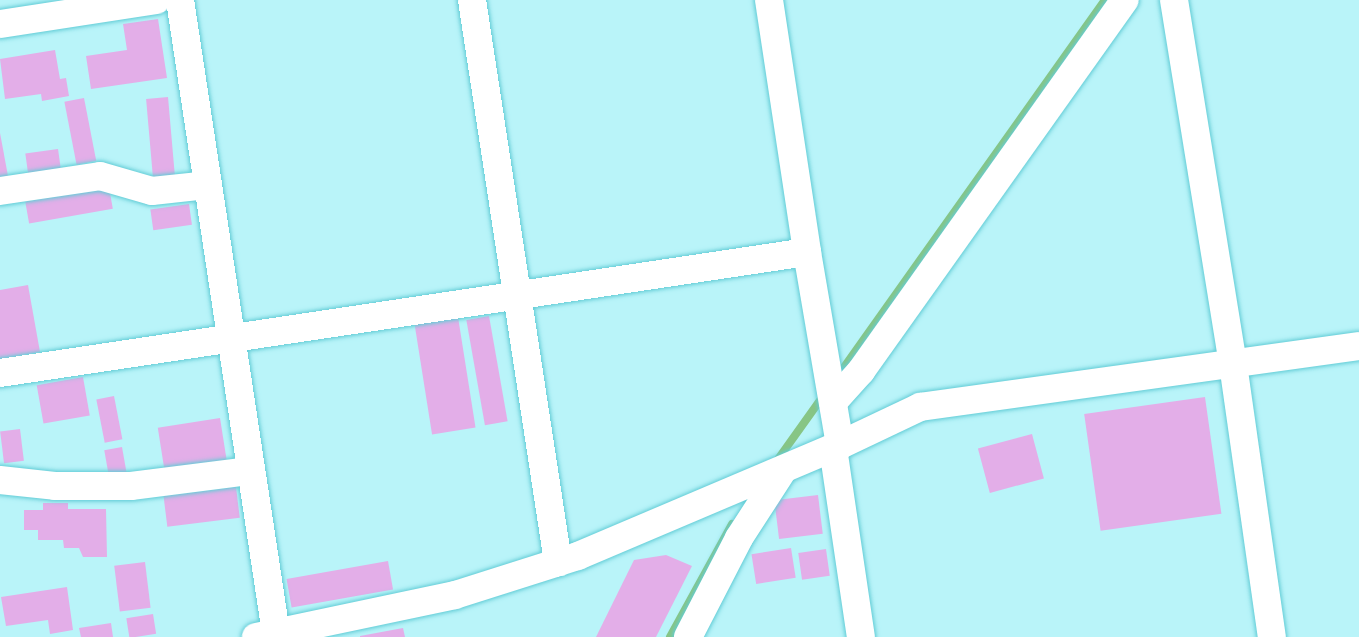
<!DOCTYPE html>
<style>
body{margin:0}
#map{position:relative;width:1359px;height:637px;overflow:hidden;background:#b9f4f9;font-family:Mulish,sans-serif}
div>[style]{position:absolute}
.stream>*{height:8px;margin:-4px;padding:0 4px;transform-origin:4px;border-radius:4px;background:#87c585}
.building>*{inset:0;background:#e3aee8;transform-origin:0 0}
.roads{filter:drop-shadow(0 0 2px #62ccd6) drop-shadow(0 0 2px #62ccd6)}
.minor>*{height:28px;margin:-14px;padding:0 14px;transform-origin:14px;border-radius:14px;background:#fff}
span{translate:-50% -50%;white-space:nowrap;text-align:center;line-height:1.15;-webkit-text-stroke:6px #e6f9fb;paint-order:stroke}
</style>
<div id="map">
<div class="stream">
<i style="left:837px;top:377px;width:463px;rotate:-54.6deg"></i>
<i style="left:776px;top:462px;width:81px;rotate:-54.5deg"></i>
<i style="left:670px;top:637px;width:129px;rotate:-61.2deg"></i>
</div>
<div class="building">
<i style="clip-path:polygon(158px 19px,167px 78px,91px 89px,86px 56px,127px 50px,123px 24px)"></i>
<i style="clip-path:polygon(55px 50px,60px 79px,66px 78px,69px 96px,42px 101px,41px 94px,5px 99px,0 59px)"></i>
<i style="left:168px;top:97px;width:80px;height:22px;rotate:85deg"></i>
<i style="left:84px;top:98px;width:64px;height:20px;rotate:79deg"></i>
<i style="clip-path:polygon(0 133px,8px 176px,0 177px)"></i>
<i style="left:58px;top:149px;width:21px;height:33px;rotate:82deg"></i>
<i style="left:109px;top:187px;width:22px;height:85px;rotate:80deg"></i>
<i style="left:189px;top:204px;width:21px;height:39px;rotate:82deg"></i>
<i style="clip-path:polygon(28px 285px,40px 352px,0 359px,0 290px)"></i>
<i style="left:489px;top:316px;width:107px;height:23px;rotate:80deg"></i>
<i style="left:458px;top:317px;width:112px;height:44px;rotate:81deg"></i>
<i style="left:83px;top:377px;width:39px;height:47px;rotate:80deg"></i>
<i style="left:114px;top:396px;width:44px;height:18px;rotate:79deg"></i>
<i style="left:1205px;top:397px;width:118px;height:122px;rotate:82deg"></i>
<i style="left:220px;top:418px;width:46px;height:63px;rotate:81deg"></i>
<i style="left:20px;top:429px;width:32px;height:20px;rotate:83deg"></i>
<i style="left:1032px;top:434px;width:46px;height:56px;rotate:75deg"></i>
<i style="left:122px;top:447px;width:28px;height:18px;rotate:80deg"></i>
<i style="left:236px;top:487px;width:31px;height:73px;rotate:83deg"></i>
<i style="left:818px;top:495px;width:39px;height:44px;rotate:83deg"></i>
<i style="clip-path:polygon(43px 503px,68px 503px,68px 509px,106px 509px,107px 557px,83px 557px,79px 548px,64px 548px,63px 540px,38px 540px,38px 530px,24px 530px,24px 510px,43px 510px)"></i>
<i style="left:791px;top:548px;width:30px;height:40px;rotate:81deg"></i>
<i style="left:826px;top:549px;width:27px;height:28px;rotate:82deg"></i>
<i style="clip-path:polygon(666px 555px,692px 566px,656px 637px,596px 637px,634px 560px)"></i>
<i style="left:388px;top:561px;width:29px;height:103px;rotate:80deg"></i>
<i style="left:145px;top:562px;width:46px;height:31px;rotate:83deg"></i>
<i style="clip-path:polygon(67px 587px,73px 630px,50px 634px,48px 620px,6px 626px,1px 597px)"></i>
<i style="left:153px;top:614px;width:20px;height:27px;rotate:81deg"></i>
<i style="clip-path:polygon(111px 623px,113px 637px,81px 637px,79px 628px)"></i>
<i style="clip-path:polygon(403px 628px,405px 637px,360px 637px,360px 636px)"></i>
</div>
<div class="roads">
<div class="minor">
<i style="left:180px;top:0;width:640px;rotate:81.38deg"></i>
<i style="left:472px;top:0;width:569px;rotate:81.3deg"></i>
<i style="left:769px;top:0;width:255px;rotate:81.4deg"></i>
<i style="left:807px;top:252px;width:196px;rotate:80.3deg"></i>
<i style="left:1174px;top:0;width:369px;rotate:80.8deg"></i>
<i style="left:1233px;top:364px;width:276px;rotate:81.9deg"></i>
<i style="left:0;top:24px;width:158px;rotate:-8.7deg"></i>
<i style="left:0;top:191px;width:101px;rotate:-8.5deg"></i>
<i style="left:100px;top:176px;width:54px;rotate:16.1deg"></i>
<i style="left:152px;top:191px;width:55px;rotate:-6.2deg"></i>
<i style="left:0;top:373px;width:816px;rotate:-8.53deg"></i>
<i style="left:833px;top:402px;width:42px;rotate:-47.9deg"></i>
<i style="left:861px;top:371px;width:455px;rotate:-54.6deg"></i>
<i style="left:833px;top:448px;width:191px;rotate:81.6deg"></i>
<i style="left:0;top:480px;width:55px;rotate:6.2deg"></i>
<i style="left:55px;top:486px;width:76px"></i>
<i style="left:131px;top:486px;width:120px;rotate:-7.2deg"></i>
<i style="left:256px;top:637px;width:203px;rotate:-11.9deg"></i>
<i style="left:455px;top:595px;width:129px;rotate:-17.6deg"></i>
<i style="left:578px;top:556px;width:285px;rotate:-23deg"></i>
<i style="left:840px;top:445px;width:89px;rotate:-25.4deg"></i>
<i style="left:920px;top:407px;width:443px;rotate:-7.9deg"></i>
<i style="left:688px;top:637px;width:111px;rotate:-62.7deg"></i>
<i style="left:739px;top:538px;width:81px;rotate:-57.1deg"></i>
</div>
</div>
</div>
